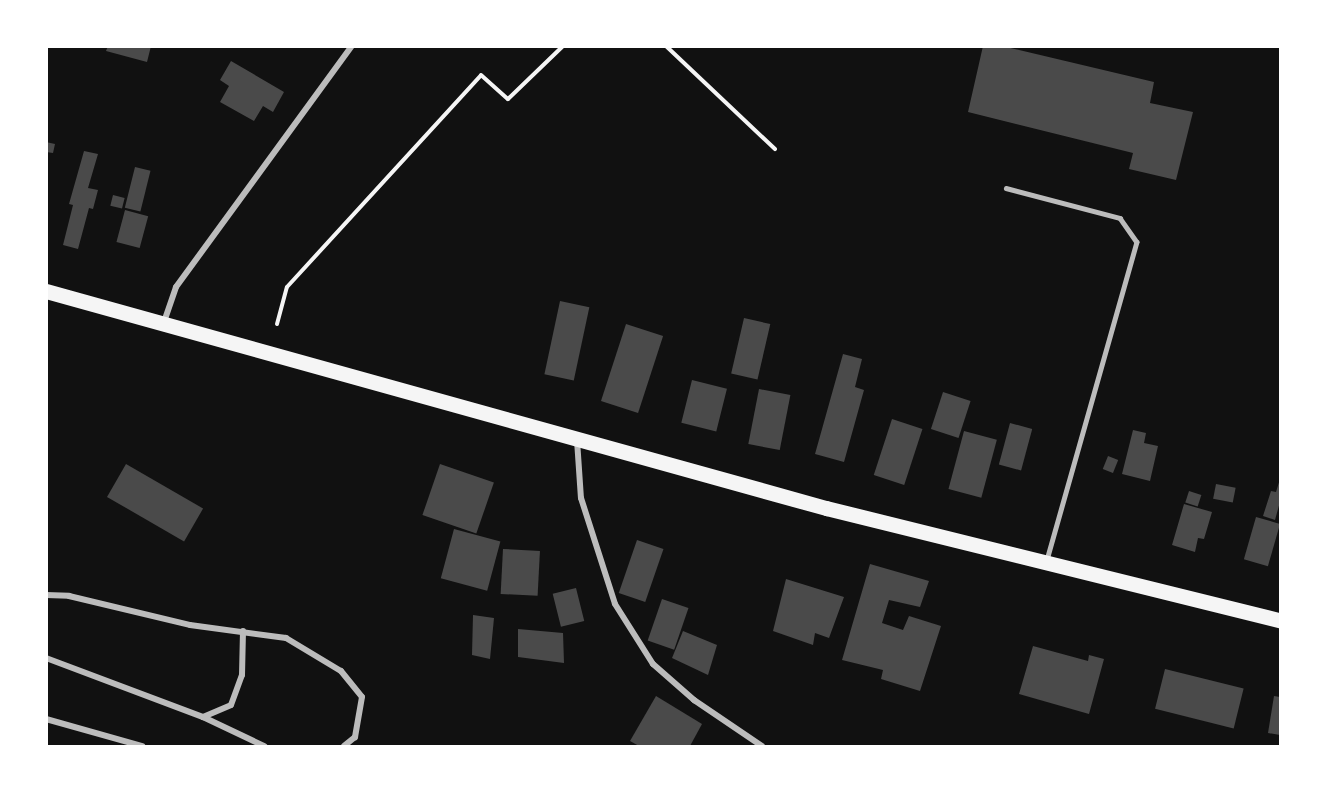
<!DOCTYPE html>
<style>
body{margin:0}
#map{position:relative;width:1327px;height:793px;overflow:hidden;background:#111;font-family:Mulish,sans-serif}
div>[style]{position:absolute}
.building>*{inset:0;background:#4a4a4a;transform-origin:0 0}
.path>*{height:4px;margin:-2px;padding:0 2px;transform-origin:2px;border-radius:2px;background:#f5f5f5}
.service>*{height:4.5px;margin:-2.25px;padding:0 2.25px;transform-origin:2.25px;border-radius:2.25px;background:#bcbcbc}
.minor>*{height:6px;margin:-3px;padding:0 3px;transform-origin:3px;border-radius:3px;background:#bcbcbc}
.primary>*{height:15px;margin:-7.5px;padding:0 7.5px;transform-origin:7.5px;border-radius:7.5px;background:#f5f5f5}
span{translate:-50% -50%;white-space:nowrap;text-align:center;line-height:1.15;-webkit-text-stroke:5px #fff;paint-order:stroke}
.frame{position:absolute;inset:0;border:48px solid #fff;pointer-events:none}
</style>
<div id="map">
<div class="building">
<i style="clip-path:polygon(108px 46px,151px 46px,147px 62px,106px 51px)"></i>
<i style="clip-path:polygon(983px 46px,1002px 46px,1154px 82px,1150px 103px,1193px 112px,1176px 180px,1129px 169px,1133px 153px,968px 112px)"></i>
<i style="clip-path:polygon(231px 61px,284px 92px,273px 112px,263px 106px,254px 121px,220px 102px,229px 86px,220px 80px)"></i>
<i style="clip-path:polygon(46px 142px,55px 144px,53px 153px,46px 152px)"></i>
<i style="clip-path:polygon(84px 151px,98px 154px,88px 188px,98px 190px,93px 209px,89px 208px,78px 249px,63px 245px,73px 205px,69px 204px)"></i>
<i style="left:135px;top:167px;width:16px;height:42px;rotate:14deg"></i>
<i style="left:113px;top:195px;width:12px;height:11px;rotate:14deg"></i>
<i style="left:125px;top:210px;width:24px;height:33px;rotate:15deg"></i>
<i style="left:560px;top:301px;width:30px;height:75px;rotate:12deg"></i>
<i style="left:744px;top:318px;width:27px;height:57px;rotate:13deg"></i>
<i style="left:626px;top:324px;width:39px;height:81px;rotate:18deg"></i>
<i style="clip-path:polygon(843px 354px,862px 359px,855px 387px,864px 390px,844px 462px,815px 454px)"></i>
<i style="left:692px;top:380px;width:36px;height:44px;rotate:14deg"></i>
<i style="left:759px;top:389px;width:32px;height:56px;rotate:11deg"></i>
<i style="left:943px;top:392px;width:29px;height:39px;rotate:18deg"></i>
<i style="left:892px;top:419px;width:32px;height:59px;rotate:18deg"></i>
<i style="left:1010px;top:423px;width:23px;height:43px;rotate:15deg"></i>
<i style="clip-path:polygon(1133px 430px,1146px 433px,1144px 443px,1158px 446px,1150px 481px,1122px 474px)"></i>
<i style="left:964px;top:431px;width:34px;height:60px;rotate:15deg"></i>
<i style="left:1108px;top:456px;width:11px;height:14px;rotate:22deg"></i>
<i style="left:126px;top:464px;width:89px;height:38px;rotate:30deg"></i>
<i style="left:440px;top:464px;width:57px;height:54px;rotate:19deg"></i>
<i style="clip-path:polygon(1280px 479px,1280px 502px,1275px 520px,1263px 516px,1271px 491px,1276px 492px)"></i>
<i style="left:1216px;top:484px;width:20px;height:15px;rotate:11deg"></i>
<i style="left:1189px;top:491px;width:13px;height:12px;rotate:18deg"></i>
<i style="clip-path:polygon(1184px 504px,1212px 512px,1204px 539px,1198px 538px,1195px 552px,1172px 545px)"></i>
<i style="left:1256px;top:517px;width:25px;height:44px;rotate:16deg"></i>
<i style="left:454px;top:529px;width:48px;height:51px;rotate:15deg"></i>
<i style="left:637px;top:540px;width:28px;height:56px;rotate:19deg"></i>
<i style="left:503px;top:549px;width:37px;height:45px;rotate:3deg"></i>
<i style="clip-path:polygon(870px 564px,929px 581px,920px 607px,889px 600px,882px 623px,903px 630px,909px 616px,941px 626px,920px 691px,881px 679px,883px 670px,842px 660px)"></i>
<i style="clip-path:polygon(786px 579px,844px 597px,829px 638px,815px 633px,813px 645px,773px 631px)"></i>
<i style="left:576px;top:588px;width:34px;height:24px;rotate:76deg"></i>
<i style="left:662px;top:599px;width:28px;height:44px;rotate:19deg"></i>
<i style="clip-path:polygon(473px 615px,494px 618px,490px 659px,472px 655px)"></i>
<i style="clip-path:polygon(518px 629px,563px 633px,564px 663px,518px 657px)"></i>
<i style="clip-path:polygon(683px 631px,717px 645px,708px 675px,672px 658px)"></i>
<i style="clip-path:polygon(1033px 646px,1088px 661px,1089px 655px,1104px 659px,1089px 714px,1019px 694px)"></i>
<i style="left:1165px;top:669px;width:81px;height:41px;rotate:14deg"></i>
<i style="clip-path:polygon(656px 696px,702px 724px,690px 746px,639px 746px,630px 741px)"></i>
<i style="clip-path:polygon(1274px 696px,1280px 697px,1280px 735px,1268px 733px)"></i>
</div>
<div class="path">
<i style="left:666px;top:46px;width:150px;rotate:43.4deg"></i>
<i style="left:277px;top:324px;width:38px;rotate:-75deg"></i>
<i style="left:287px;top:287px;width:287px;rotate:-47.5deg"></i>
<i style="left:481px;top:75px;width:36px;rotate:42deg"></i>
<i style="left:508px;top:99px;width:76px;rotate:-43.9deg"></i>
</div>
<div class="service">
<i style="left:1006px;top:188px;width:118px;rotate:14.7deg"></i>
<i style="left:1120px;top:218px;width:29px;rotate:55deg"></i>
<i style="left:1137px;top:242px;width:331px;rotate:105.8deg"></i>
</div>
<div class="minor">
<i style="left:164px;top:322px;width:37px;rotate:-71deg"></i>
<i style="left:176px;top:287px;width:298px;rotate:-53.9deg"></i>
<i style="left:577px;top:440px;width:58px;rotate:86.1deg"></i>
<i style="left:581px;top:498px;width:111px;rotate:72.2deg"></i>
<i style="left:615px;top:604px;width:71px;rotate:57.7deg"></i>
<i style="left:653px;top:664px;width:55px;rotate:41.3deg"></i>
<i style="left:694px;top:700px;width:82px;rotate:34.1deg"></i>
<i style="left:46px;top:595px;width:23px;rotate:2deg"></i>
<i style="left:69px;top:596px;width:124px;rotate:13.5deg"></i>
<i style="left:190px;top:625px;width:97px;rotate:7.7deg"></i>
<i style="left:286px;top:638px;width:64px;rotate:31deg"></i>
<i style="left:341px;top:671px;width:33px;rotate:51deg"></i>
<i style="left:362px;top:697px;width:41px;rotate:99.9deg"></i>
<i style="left:355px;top:737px;width:14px;rotate:141deg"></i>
<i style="left:46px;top:658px;width:168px;rotate:20.6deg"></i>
<i style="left:203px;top:717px;width:68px;rotate:25.4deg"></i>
<i style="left:203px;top:717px;width:30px;rotate:-23deg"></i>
<i style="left:231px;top:705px;width:32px;rotate:-70deg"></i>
<i style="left:242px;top:675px;width:44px;rotate:-88.7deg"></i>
<i style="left:46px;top:719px;width:100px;rotate:15.7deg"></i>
</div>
<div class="primary">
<i style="left:46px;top:291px;width:810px;rotate:15.55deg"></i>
<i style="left:826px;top:508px;width:468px;rotate:13.9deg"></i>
</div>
<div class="frame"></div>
</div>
